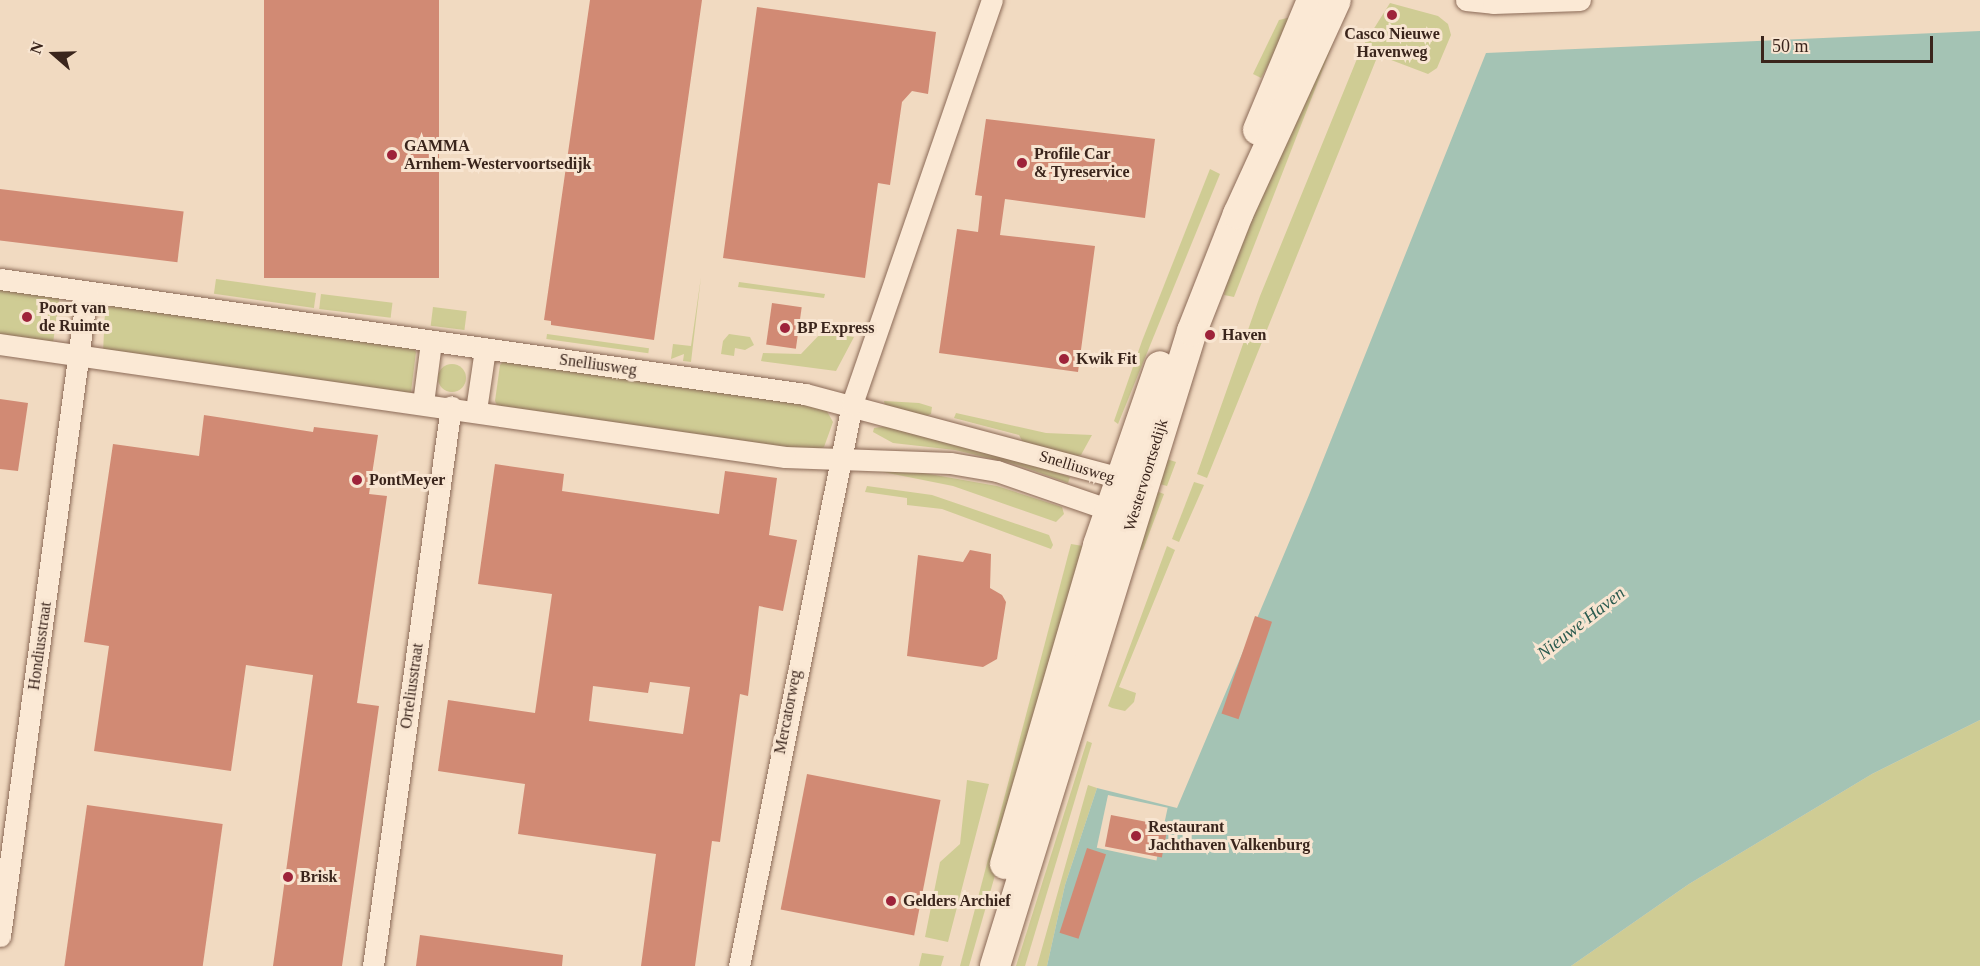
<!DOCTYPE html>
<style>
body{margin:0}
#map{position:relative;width:1980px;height:966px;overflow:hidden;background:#f1dac1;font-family:"Times New Roman",serif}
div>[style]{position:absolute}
.green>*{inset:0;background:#cfcc94;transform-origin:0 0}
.round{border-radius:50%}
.water>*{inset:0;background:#a4c3b4}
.pier>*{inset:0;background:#f1dac1;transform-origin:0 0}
.building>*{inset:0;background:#d18a74;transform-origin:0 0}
.roads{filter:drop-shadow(0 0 2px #8b6a57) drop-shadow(0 0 2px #8b6a57)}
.street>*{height:21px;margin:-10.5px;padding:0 10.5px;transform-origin:10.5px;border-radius:10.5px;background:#fbe9d5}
.secondary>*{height:30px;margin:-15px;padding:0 15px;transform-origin:15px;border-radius:15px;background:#fbe9d5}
.dots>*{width:16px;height:16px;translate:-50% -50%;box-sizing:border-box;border:3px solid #f8e5d1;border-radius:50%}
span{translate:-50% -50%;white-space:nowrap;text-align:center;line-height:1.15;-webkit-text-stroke:6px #f8e5d1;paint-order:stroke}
.poi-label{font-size:16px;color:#3a251c;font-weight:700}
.left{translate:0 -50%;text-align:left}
.street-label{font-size:16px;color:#3a251c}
.water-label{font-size:18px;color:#2b5b4f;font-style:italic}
.north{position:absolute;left:24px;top:24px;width:60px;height:60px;-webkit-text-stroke:4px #f8e5d1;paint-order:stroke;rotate:290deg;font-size:16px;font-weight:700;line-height:24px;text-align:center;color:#3a251c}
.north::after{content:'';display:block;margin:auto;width:21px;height:27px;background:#3a251c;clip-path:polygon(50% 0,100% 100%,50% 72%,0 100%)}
.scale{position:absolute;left:1761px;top:36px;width:172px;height:27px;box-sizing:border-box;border:3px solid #3a251c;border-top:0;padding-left:8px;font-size:18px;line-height:21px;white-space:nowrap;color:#3a251c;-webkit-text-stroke:4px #f8e5d1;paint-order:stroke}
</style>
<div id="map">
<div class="green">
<i style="clip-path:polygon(1390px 3px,1438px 16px,1448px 24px,1451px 35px,1437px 68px,1428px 74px,1378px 55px,1207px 478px,1197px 474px,1260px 296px,1361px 49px)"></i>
<i style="clip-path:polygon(1295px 16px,1261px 78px,1253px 74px,1279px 20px)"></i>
<i style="clip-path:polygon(1342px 20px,1234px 297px,1224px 295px,1228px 272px)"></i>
<i style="clip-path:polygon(1210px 169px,1220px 174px,1118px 424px,1114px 421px,1142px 341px)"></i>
<i style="clip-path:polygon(701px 277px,691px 362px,683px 361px,684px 354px,671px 359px,673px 344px,691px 346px)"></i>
<i style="left:216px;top:279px;width:101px;height:15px;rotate:8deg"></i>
<i style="clip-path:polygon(739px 282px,825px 294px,824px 298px,738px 287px)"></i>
<i style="left:0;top:289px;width:60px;height:48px;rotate:8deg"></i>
<i style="left:321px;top:294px;width:72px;height:15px;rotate:7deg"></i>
<i style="clip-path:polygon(117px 305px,411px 346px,416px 352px,411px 392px,405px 395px,103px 352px,105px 313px,108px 307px)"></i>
<i style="left:433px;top:307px;width:34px;height:19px;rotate:7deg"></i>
<i style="clip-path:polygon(822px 332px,854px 337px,836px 371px,761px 361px,763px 353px,801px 354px)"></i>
<i style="left:547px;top:334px;width:103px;height:5px;rotate:8deg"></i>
<i style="clip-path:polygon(729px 334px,750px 337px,754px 345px,745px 350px,735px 348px,734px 356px,721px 354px,723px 341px)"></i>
<i style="clip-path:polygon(505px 359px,824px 406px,833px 422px,824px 447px,812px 452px,499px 409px,495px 401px,500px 365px)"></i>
<i class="round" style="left:438px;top:364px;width:28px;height:28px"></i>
<i style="clip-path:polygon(884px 401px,919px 403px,932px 407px,931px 414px,924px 417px,885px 406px)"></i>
<i style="clip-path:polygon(956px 413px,1046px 433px,1092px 435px,1081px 455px,1075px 457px,1025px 446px,1019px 435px,954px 418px)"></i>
<i style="clip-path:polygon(888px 426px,1017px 458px,1070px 477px,1068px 483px,1018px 465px,955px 450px,893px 443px,873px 432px,874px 428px)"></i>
<i style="clip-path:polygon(1157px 456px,1176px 462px,1167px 486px,1156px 483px,1153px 490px,1164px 494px,1143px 550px,1129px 547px)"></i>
<i style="clip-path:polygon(884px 466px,997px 486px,1062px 507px,1064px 514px,1056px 522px,953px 486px,868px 469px)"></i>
<i style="clip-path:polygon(1194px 482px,1204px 485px,1179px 542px,1172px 539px)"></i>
<i style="clip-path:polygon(867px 486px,932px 495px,1049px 535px,1053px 545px,1051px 549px,942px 509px,907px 505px,907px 498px,865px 492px)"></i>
<i style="clip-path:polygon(1071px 544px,1089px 547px,969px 966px,960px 966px)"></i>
<i style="clip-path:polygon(1167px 546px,1175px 550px,1119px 687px,1136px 693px,1134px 702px,1125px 711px,1112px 708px,1108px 706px)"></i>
<i style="clip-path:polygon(1980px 720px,1980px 966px,1571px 966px,1689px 884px,1872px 774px)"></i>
<i style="clip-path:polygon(1087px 741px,1092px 743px,1025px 966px,1016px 966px)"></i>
<i style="clip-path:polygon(967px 780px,989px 784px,948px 942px,925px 937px,940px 862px,960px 844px)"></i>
<i style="clip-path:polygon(1088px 785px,1097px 788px,1065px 885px,1047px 966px,1037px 966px)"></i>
<i style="clip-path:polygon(922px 953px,944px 956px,941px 966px,919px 966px)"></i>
</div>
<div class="water">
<i style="clip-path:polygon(1980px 31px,1980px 720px,1872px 774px,1689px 884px,1571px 966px,1047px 966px,1065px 885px,1097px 788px,1177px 808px,1309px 495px,1486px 53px)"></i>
</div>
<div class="pier">
<i style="left:1108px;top:795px;width:61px;height:54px;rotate:12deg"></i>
</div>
<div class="building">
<i style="left:264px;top:0;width:175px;height:278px"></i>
<i style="clip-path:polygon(590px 0,702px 0,654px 340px,551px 325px,551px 321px,544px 320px)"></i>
<i style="clip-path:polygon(757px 7px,936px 32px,928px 94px,912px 91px,902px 102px,890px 185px,878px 183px,865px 278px,723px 258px)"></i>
<i style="clip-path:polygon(986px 119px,1155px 139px,1145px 218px,1005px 199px,1000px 235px,1095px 246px,1078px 372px,939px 353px,957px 229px,978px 232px,982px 196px,975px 195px)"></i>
<i style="left:0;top:189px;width:185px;height:51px;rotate:7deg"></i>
<i style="left:772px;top:303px;width:30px;height:42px;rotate:8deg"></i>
<i style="clip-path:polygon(0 399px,28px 403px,18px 471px,0 469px)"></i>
<i style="clip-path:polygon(204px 415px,313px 432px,314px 427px,378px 435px,369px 494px,387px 496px,357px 703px,379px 706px,342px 966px,273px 966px,313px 675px,246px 665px,231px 771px,94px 751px,109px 646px,84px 642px,113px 444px,199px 456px)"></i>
<i style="clip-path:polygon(evenodd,495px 464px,564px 474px,562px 491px,719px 514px,725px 471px,777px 478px,769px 535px,797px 540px,783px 611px,759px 606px,748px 696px,740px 694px,720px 842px,712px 841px,695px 966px,641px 966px,656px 854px,518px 834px,525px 784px,438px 771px,448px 700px,535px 713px,552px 594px,478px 584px,495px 464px,650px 682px,690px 687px,683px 734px,589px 721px,593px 686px,648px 693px,650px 682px)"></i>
<i style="clip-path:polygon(970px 550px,991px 554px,990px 588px,1002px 595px,1006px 602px,997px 659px,983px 667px,907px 656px,918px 555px,963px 562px)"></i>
<i style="left:1255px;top:616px;width:18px;height:103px;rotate:19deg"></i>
<i style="left:807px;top:774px;width:136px;height:138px;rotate:11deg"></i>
<i style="left:87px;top:805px;width:137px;height:163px;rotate:8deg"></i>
<i style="left:1111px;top:815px;width:58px;height:32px;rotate:11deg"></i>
<i style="left:1087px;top:848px;width:20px;height:89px;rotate:18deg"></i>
<i style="clip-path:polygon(420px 935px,563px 955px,562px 966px,416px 966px)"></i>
</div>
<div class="roads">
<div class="street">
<i style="left:1466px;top:0;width:27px;rotate:6deg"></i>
<i style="left:1493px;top:3px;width:87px;rotate:-2deg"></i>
<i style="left:0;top:279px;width:813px;rotate:8.13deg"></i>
<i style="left:805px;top:394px;width:326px;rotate:14.9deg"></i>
<i style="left:1120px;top:478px;width:29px;rotate:52deg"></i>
<i style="left:1138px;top:501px;width:29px;rotate:162deg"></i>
<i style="left:1110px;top:510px;width:120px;rotate:-161deg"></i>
<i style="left:997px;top:471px;width:48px;rotate:-170.3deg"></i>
<i style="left:950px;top:463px;width:165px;rotate:-177.9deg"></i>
<i style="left:785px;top:457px;width:793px;rotate:-171.81deg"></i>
<i style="left:423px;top:403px;width:62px;rotate:-82.5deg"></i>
<i style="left:476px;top:410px;width:62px;rotate:-81.6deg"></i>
<i style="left:0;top:936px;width:650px;rotate:-82.31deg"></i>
<i style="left:373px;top:966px;width:565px;rotate:-82.07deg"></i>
<i style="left:739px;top:966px;width:573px;rotate:-78.63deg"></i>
<i style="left:852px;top:404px;width:428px;rotate:-70.9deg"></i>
</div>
<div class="secondary">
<i style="left:1258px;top:130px;width:141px;rotate:-67.4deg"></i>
<i style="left:1005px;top:864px;width:332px;rotate:-73.7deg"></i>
<i style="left:1098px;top:545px;width:189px;rotate:-70.9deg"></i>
<i style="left:995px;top:966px;width:665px;rotate:-72.76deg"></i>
<i style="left:1192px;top:331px;width:126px;rotate:-68.5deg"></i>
<i style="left:1238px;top:214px;width:235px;rotate:-65.4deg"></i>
</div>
</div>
<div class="dots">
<i style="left:1392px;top:15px;background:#9e233a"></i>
<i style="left:392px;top:155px;background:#9e233a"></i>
<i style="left:1022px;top:163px;background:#9e233a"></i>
<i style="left:27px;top:317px;background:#9e233a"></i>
<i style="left:785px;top:328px;background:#9e233a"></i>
<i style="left:1210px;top:335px;background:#9e233a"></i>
<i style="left:1064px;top:359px;background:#9e233a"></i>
<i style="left:357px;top:480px;background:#9e233a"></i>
<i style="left:1136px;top:836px;background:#9e233a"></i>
<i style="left:288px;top:877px;background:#9e233a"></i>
<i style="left:891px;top:901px;background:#9e233a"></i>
</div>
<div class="poi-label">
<span style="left:1392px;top:43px">Casco Nieuwe<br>Havenweg</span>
<span class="left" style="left:404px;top:155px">GAMMA<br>Arnhem-Westervoortsedijk</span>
<span class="left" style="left:1034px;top:163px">Profile Car<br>&amp; Tyreservice</span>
<span class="left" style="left:39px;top:317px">Poort van<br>de Ruimte</span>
<span class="left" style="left:797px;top:328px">BP Express</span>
<span class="left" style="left:1222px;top:335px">Haven</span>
<span class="left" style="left:1076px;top:359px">Kwik Fit</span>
<span class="left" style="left:369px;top:480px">PontMeyer</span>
<span class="left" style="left:1148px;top:836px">Restaurant<br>Jachthaven Valkenburg</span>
<span class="left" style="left:300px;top:877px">Brisk</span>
<span class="left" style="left:903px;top:901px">Gelders Archief</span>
</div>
<div class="street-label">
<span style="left:598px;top:365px;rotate:8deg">Snelliusweg</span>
<span style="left:1077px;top:467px;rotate:17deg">Snelliusweg</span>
<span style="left:1146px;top:475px;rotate:-73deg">Westervoortsedijk</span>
<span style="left:40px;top:646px;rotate:-82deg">Hondiusstraat</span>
<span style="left:412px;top:686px;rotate:-82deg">Orteliusstraat</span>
<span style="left:788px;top:712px;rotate:-79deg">Mercatorweg</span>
</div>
<div class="water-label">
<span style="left:1581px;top:623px;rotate:-38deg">Nieuwe Haven</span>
</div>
<div class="north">N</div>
<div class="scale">50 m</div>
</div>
